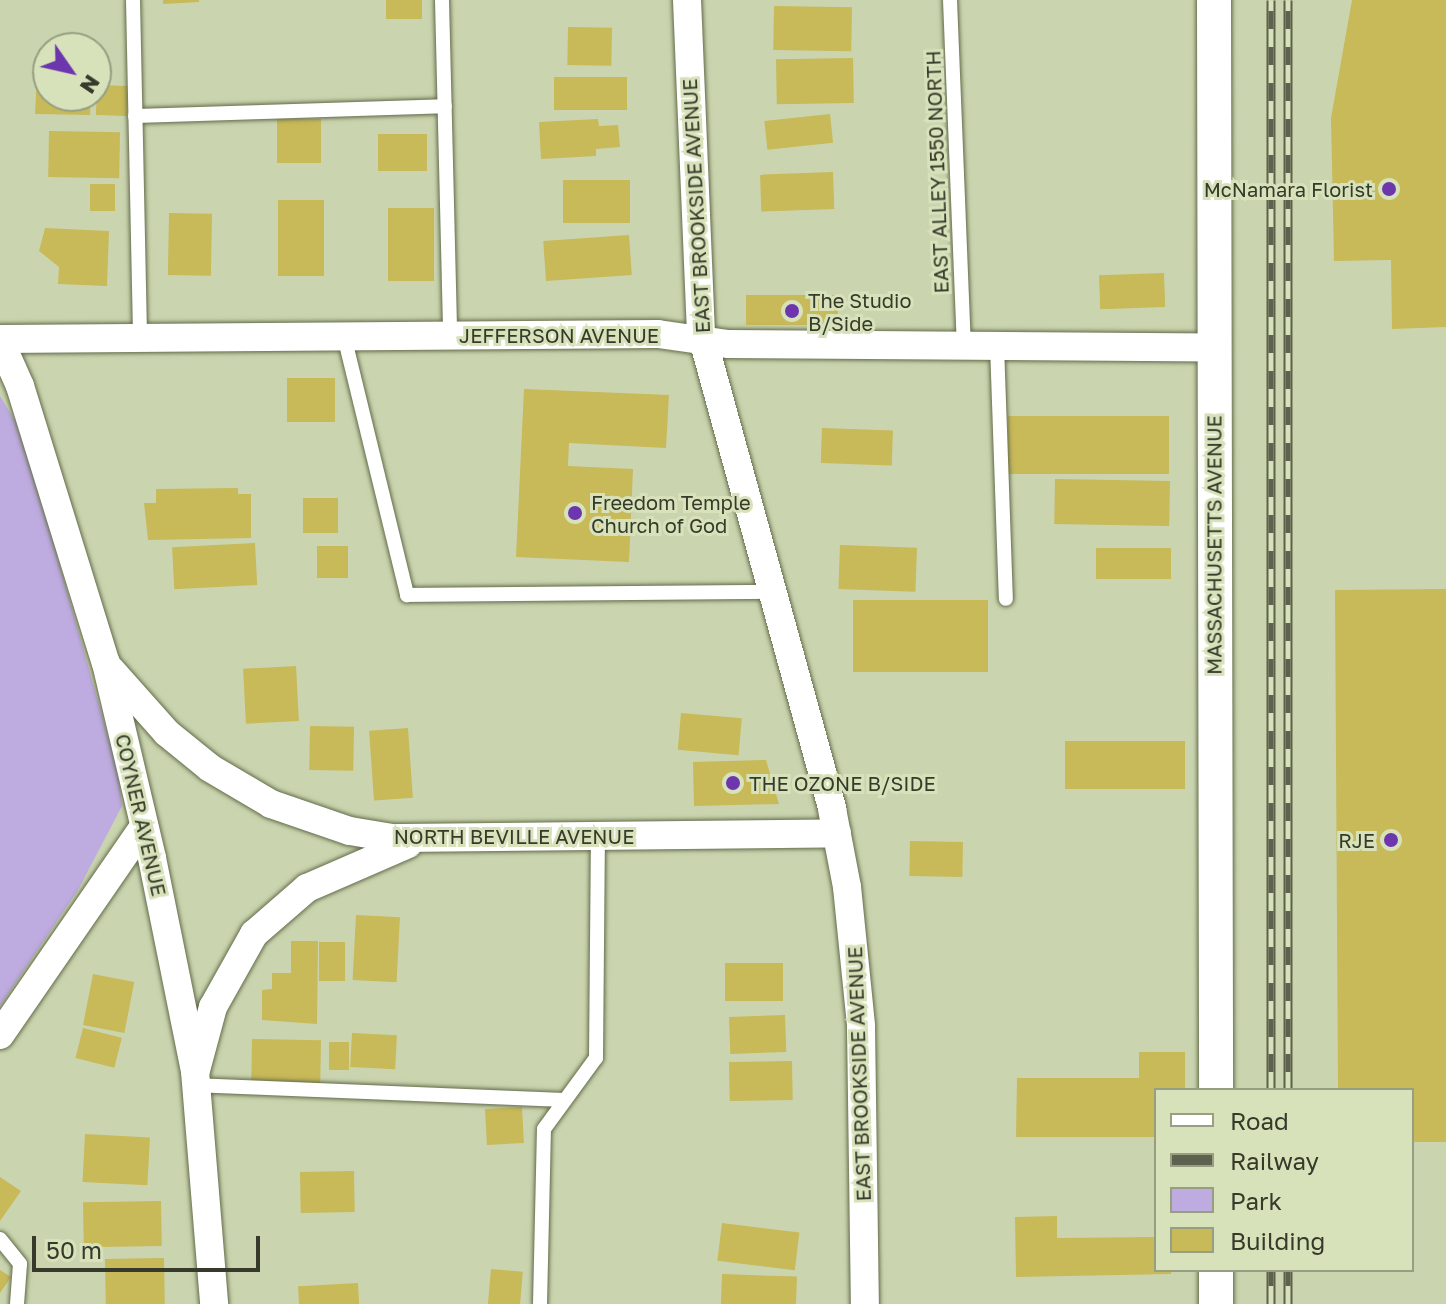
<!DOCTYPE html>
<style>
body{margin:0}
#map{position:relative;width:1446px;height:1304px;overflow:hidden;background:#cad5af;font-family:"Golos Text",sans-serif}
div>[style]{position:absolute}
.green>*{inset:0;background:#beabdf}
.building>*{inset:0;background:#c8b959;transform-origin:0 0}
.roads{filter:drop-shadow(0 0 2px #636c4a) drop-shadow(0 0 2px #636c4a)}
.service>*{height:14px;margin:-7px;padding:0 7px;transform-origin:7px;border-radius:7px;background:#fff}
.minor>*{height:28px;margin:-14px;padding:0 14px;transform-origin:14px;border-radius:14px;background:#fff}
.tertiary>*{height:34px;margin:-17px;padding:0 17px;transform-origin:17px;border-radius:17px;background:#fff}
.rail>*{height:9px;margin-top:-4.5px;transform-origin:0;background:repeating-linear-gradient(90deg,#d7e2bb 0 18px,#5c624d 0 36px);box-sizing:border-box;border-block:2px solid #5c624d}
.dots>*{width:22px;height:22px;translate:-50% -50%;box-sizing:border-box;border:4px solid #d7e2bb;border-radius:50%}
span{translate:-50% -50%;white-space:nowrap;text-align:center;line-height:1.15;-webkit-text-stroke:6px #d7e2bb;paint-order:stroke}
.street-label{font-size:20px;color:#353a2a}
.poi-label{font-size:20px;color:#353a2a}
.right{translate:-100% -50%;text-align:right}
.left{translate:0 -50%;text-align:left}
.legend{position:absolute;left:1154px;top:1088px;width:260px;height:184px;box-sizing:border-box;background:#d7e2bb;border:2px solid #969f81;margin:0;padding:10px 14px;list-style:none;font-size:24px;color:#353a2a}
.legend li{display:flex;align-items:center;gap:16px;height:40px}
.legend b{width:40px;border:2px solid #969f81}
.north{position:absolute;left:32px;top:32px;width:80px;height:80px;box-sizing:border-box;background:#d7e2bb;border:2px solid #969f81;border-radius:50%;rotate:124deg;font-size:22px;font-weight:700;line-height:32px;text-align:center;color:#353a2a}
.north::after{content:'';display:block;margin:auto;width:28px;height:36px;background:#6d36ad;clip-path:polygon(50% 0,100% 100%,50% 72%,0 100%)}
.scale{position:absolute;left:32px;top:1236px;width:228px;height:36px;box-sizing:border-box;border:4px solid #353a2a;border-top:0;padding-left:10px;font-size:24px;line-height:28px;white-space:nowrap;color:#353a2a;-webkit-text-stroke:6px #d7e2bb;paint-order:stroke}
</style>
<div id="map">
<div class="green">
<i style="clip-path:polygon(0 396px,17px 424px,55px 548px,118px 772px,122px 806px,78px 890px,0 1006px)"></i>
</div>
<div class="building">
<i style="clip-path:polygon(163px 0,199px 0,199px 2px,163px 4px)"></i>
<i style="left:386px;top:0;width:36px;height:19px"></i>
<i style="clip-path:polygon(1352px 0,1446px 0,1446px 327px,1392px 329px,1391px 260px,1334px 261px,1331px 118px)"></i>
<i style="left:774px;top:6px;width:78px;height:44px;rotate:1deg"></i>
<i style="left:568px;top:27px;width:44px;height:38px;rotate:1deg"></i>
<i style="left:853px;top:58px;width:45px;height:77px;rotate:89deg"></i>
<i style="clip-path:polygon(37px 75px,48px 75px,48px 96px,91px 96px,90px 115px,35px 114px)"></i>
<i style="left:554px;top:77px;width:73px;height:33px"></i>
<i style="left:97px;top:85px;width:31px;height:30px;rotate:2deg"></i>
<i style="left:830px;top:114px;width:29px;height:66px;rotate:84deg"></i>
<i style="left:321px;top:119px;width:44px;height:44px;rotate:90deg"></i>
<i style="clip-path:polygon(598px 119px,599px 126px,618px 125px,620px 147px,596px 149px,596px 156px,541px 159px,539px 122px)"></i>
<i style="left:49px;top:131px;width:71px;height:46px;rotate:1deg"></i>
<i style="left:427px;top:134px;width:37px;height:49px;rotate:90deg"></i>
<i style="left:833px;top:172px;width:37px;height:73px;rotate:88deg"></i>
<i style="left:563px;top:180px;width:67px;height:43px"></i>
<i style="left:90px;top:184px;width:25px;height:27px"></i>
<i style="left:278px;top:200px;width:46px;height:76px"></i>
<i style="left:388px;top:208px;width:46px;height:73px"></i>
<i style="left:169px;top:213px;width:43px;height:62px;rotate:1deg"></i>
<i style="clip-path:polygon(45px 228px,109px 231px,107px 286px,58px 284px,59px 267px,39px 251px)"></i>
<i style="left:629px;top:235px;width:40px;height:86px;rotate:86deg"></i>
<i style="left:1164px;top:273px;width:34px;height:65px;rotate:88deg"></i>
<i style="left:838px;top:295px;width:30px;height:92px;rotate:90deg"></i>
<i style="left:287px;top:378px;width:48px;height:44px"></i>
<i style="clip-path:polygon(524px 389px,669px 395px,666px 448px,569px 443px,568px 466px,633px 469px,629px 562px,516px 557px)"></i>
<i style="left:1008px;top:416px;width:161px;height:58px"></i>
<i style="left:822px;top:428px;width:71px;height:35px;rotate:2deg"></i>
<i style="left:1055px;top:479px;width:115px;height:45px;rotate:1deg"></i>
<i style="clip-path:polygon(238px 488px,238px 494px,251px 494px,251px 538px,148px 540px,144px 503px,156px 503px,156px 489px)"></i>
<i style="left:303px;top:498px;width:35px;height:35px"></i>
<i style="left:255px;top:543px;width:42px;height:83px;rotate:87deg"></i>
<i style="left:840px;top:545px;width:77px;height:44px;rotate:2deg"></i>
<i style="left:348px;top:546px;width:32px;height:31px;rotate:90deg"></i>
<i style="left:1096px;top:548px;width:75px;height:31px"></i>
<i style="clip-path:polygon(1446px 589px,1446px 1142px,1412px 1142px,1412px 1090px,1338px 1090px,1335px 590px)"></i>
<i style="left:853px;top:600px;width:135px;height:72px"></i>
<i style="left:296px;top:666px;width:55px;height:53px;rotate:87deg"></i>
<i style="left:681px;top:713px;width:61px;height:37px;rotate:5deg"></i>
<i style="left:310px;top:726px;width:44px;height:44px;rotate:1deg"></i>
<i style="left:408px;top:728px;width:70px;height:39px;rotate:86deg"></i>
<i style="left:1065px;top:741px;width:120px;height:48px"></i>
<i style="clip-path:polygon(766px 760px,779px 804px,694px 806px,693px 762px)"></i>
<i style="left:910px;top:841px;width:53px;height:35px;rotate:1deg"></i>
<i style="left:356px;top:915px;width:44px;height:65px;rotate:3deg"></i>
<i style="clip-path:polygon(291px 941px,318px 941px,317px 1024px,262px 1020px,262px 990px,272px 989px,272px 973px,291px 973px)"></i>
<i style="left:319px;top:942px;width:26px;height:39px"></i>
<i style="left:725px;top:963px;width:58px;height:38px"></i>
<i style="left:93px;top:974px;width:42px;height:52px;rotate:11deg"></i>
<i style="left:785px;top:1015px;width:37px;height:56px;rotate:88deg"></i>
<i style="left:83px;top:1028px;width:40px;height:31px;rotate:14deg"></i>
<i style="left:352px;top:1033px;width:45px;height:34px;rotate:3deg"></i>
<i style="left:252px;top:1039px;width:69px;height:46px;rotate:1deg"></i>
<i style="left:329px;top:1042px;width:20px;height:28px"></i>
<i style="clip-path:polygon(1139px 1052px,1185px 1052px,1185px 1090px,1156px 1090px,1156px 1137px,1016px 1137px,1017px 1078px,1139px 1078px)"></i>
<i style="left:792px;top:1061px;width:39px;height:63px;rotate:89deg"></i>
<i style="left:522px;top:1107px;width:36px;height:37px;rotate:87deg"></i>
<i style="left:85px;top:1134px;width:65px;height:48px;rotate:3deg"></i>
<i style="left:354px;top:1171px;width:41px;height:54px;rotate:89deg"></i>
<i style="clip-path:polygon(0 1177px,21px 1191px,0 1221px)"></i>
<i style="left:161px;top:1201px;width:45px;height:78px;rotate:89deg"></i>
<i style="clip-path:polygon(1057px 1216px,1057px 1238px,1156px 1237px,1156px 1270px,1171px 1270px,1171px 1274px,1016px 1277px,1015px 1217px)"></i>
<i style="left:722px;top:1223px;width:78px;height:38px;rotate:7deg"></i>
<i style="left:164px;top:1258px;width:46px;height:59px;rotate:89deg"></i>
<i style="left:491px;top:1269px;width:32px;height:35px;rotate:5deg"></i>
<i style="clip-path:polygon(0 1270px,11px 1277px,0 1293px)"></i>
<i style="left:722px;top:1274px;width:75px;height:30px;rotate:2deg"></i>
<i style="left:358px;top:1283px;width:21px;height:60px;rotate:87deg"></i>
</div>
<div class="roads">
<div class="service">
<i style="left:133px;top:0;width:338px;rotate:88.8deg"></i>
<i style="left:442px;top:0;width:336px;rotate:88.6deg"></i>
<i style="left:950px;top:0;width:343px;rotate:87.7deg"></i>
<i style="left:135px;top:116px;width:310px;rotate:-1.8deg"></i>
<i style="left:344px;top:336px;width:267px;rotate:76.3deg"></i>
<i style="left:407px;top:595px;width:363px;rotate:-0.5deg"></i>
<i style="left:997px;top:345px;width:254px;rotate:88deg"></i>
<i style="left:193px;top:1085px;width:371px;rotate:2.3deg"></i>
<i style="left:0;top:1239px;width:32px;rotate:51deg"></i>
<i style="left:20px;top:1264px;width:40px;rotate:94.3deg"></i>
<i style="left:540px;top:1304px;width:175px;rotate:-88.7deg"></i>
<i style="left:544px;top:1129px;width:88px;rotate:-53.8deg"></i>
<i style="left:596px;top:1058px;width:222px;rotate:-89.5deg"></i>
</div>
<div class="minor">
<i style="left:687px;top:0;width:332px;rotate:87.6deg"></i>
<i style="left:701px;top:332px;width:495px;rotate:74.6deg"></i>
<i style="left:832px;top:809px;width:79px;rotate:79.1deg"></i>
<i style="left:847px;top:887px;width:140px;rotate:84.2deg"></i>
<i style="left:861px;top:1026px;width:278px;rotate:89.2deg"></i>
<i style="left:0;top:339px;width:658px;rotate:-0.44deg"></i>
<i style="left:658px;top:334px;width:71px;rotate:8.1deg"></i>
<i style="left:728px;top:344px;width:486px;rotate:0.4deg"></i>
<i style="left:0;top:341px;width:49px;rotate:66deg"></i>
<i style="left:20px;top:386px;width:290px;rotate:72.8deg"></i>
<i style="left:106px;top:663px;width:200px;rotate:76.7deg"></i>
<i style="left:152px;top:858px;width:217px;rotate:78.6deg"></i>
<i style="left:195px;top:1071px;width:234px;rotate:85.3deg"></i>
<i style="left:111px;top:670px;width:84px;rotate:48.4deg"></i>
<i style="left:167px;top:733px;width:55px;rotate:39.1deg"></i>
<i style="left:210px;top:768px;width:71px;rotate:30.5deg"></i>
<i style="left:271px;top:804px;width:83px;rotate:18.9deg"></i>
<i style="left:350px;top:831px;width:43px;rotate:9.5deg"></i>
<i style="left:392px;top:838px;width:445px;rotate:-0.6deg"></i>
<i style="left:0;top:1035px;width:254px;rotate:-55.4deg"></i>
<i style="left:196px;top:1070px;width:65px;rotate:-74.9deg"></i>
<i style="left:213px;top:1007px;width:84px;rotate:-60.7deg"></i>
<i style="left:254px;top:934px;width:70px;rotate:-41deg"></i>
<i style="left:307px;top:888px;width:110px;rotate:-23.5deg"></i>
</div>
<div class="tertiary">
<i style="left:1214px;top:0;width:1090px;rotate:89.89deg"></i>
<i style="left:1216px;top:1270px;width:34px;rotate:90deg"></i>
</div>
</div>
<div class="rail">
<i style="left:1271px;top:1090px;width:1090px;rotate:-90deg"></i>
<i style="left:1288px;top:1090px;width:1090px;rotate:-90deg"></i>
<i style="left:1271px;top:1304px;width:34px;rotate:-90deg"></i>
<i style="left:1288px;top:1304px;width:34px;rotate:-90deg"></i>
</div>
<div class="dots">
<i style="left:1389px;top:189px;background:#6d36ad"></i>
<i style="left:792px;top:311px;background:#6d36ad"></i>
<i style="left:575px;top:513px;background:#6d36ad"></i>
<i style="left:733px;top:783px;background:#6d36ad"></i>
<i style="left:1391px;top:840px;background:#6d36ad"></i>
</div>
<div class="street-label">
<span style="left:937px;top:172px;rotate:-92deg">EAST ALLEY 1550 NORTH</span>
<span style="left:696px;top:206px;rotate:-93deg">EAST BROOKSIDE AVENUE</span>
<span style="left:559px;top:335px">JEFFERSON AVENUE</span>
<span style="left:1214px;top:545px;rotate:-90deg">MASSACHUSETTS AVENUE</span>
<span style="left:141px;top:815px;rotate:77deg">COYNER AVENUE</span>
<span style="left:514px;top:836px">NORTH BEVILLE AVENUE</span>
<span style="left:859px;top:1074px;rotate:-92deg">EAST BROOKSIDE AVENUE</span>
</div>
<div class="poi-label">
<span class="right" style="left:1373px;top:189px">McNamara Florist</span>
<span class="left" style="left:808px;top:312px">The Studio<br>B/Side</span>
<span class="left" style="left:591px;top:514px">Freedom Temple<br>Church of God</span>
<span class="left" style="left:749px;top:783px">THE OZONE B/SIDE</span>
<span class="right" style="left:1375px;top:840px">RJE</span>
</div>
<ul class="legend">
<li><b style="height:10px;background:#fff"></b>Road</li>
<li><b style="height:10px;background:#5c624d"></b>Railway</li>
<li><b style="height:22px;background:#beabdf"></b>Park</li>
<li><b style="height:22px;background:#c8b959"></b>Building</li>
</ul>
<div class="north">N</div>
<div class="scale">50 m</div>
</div>
